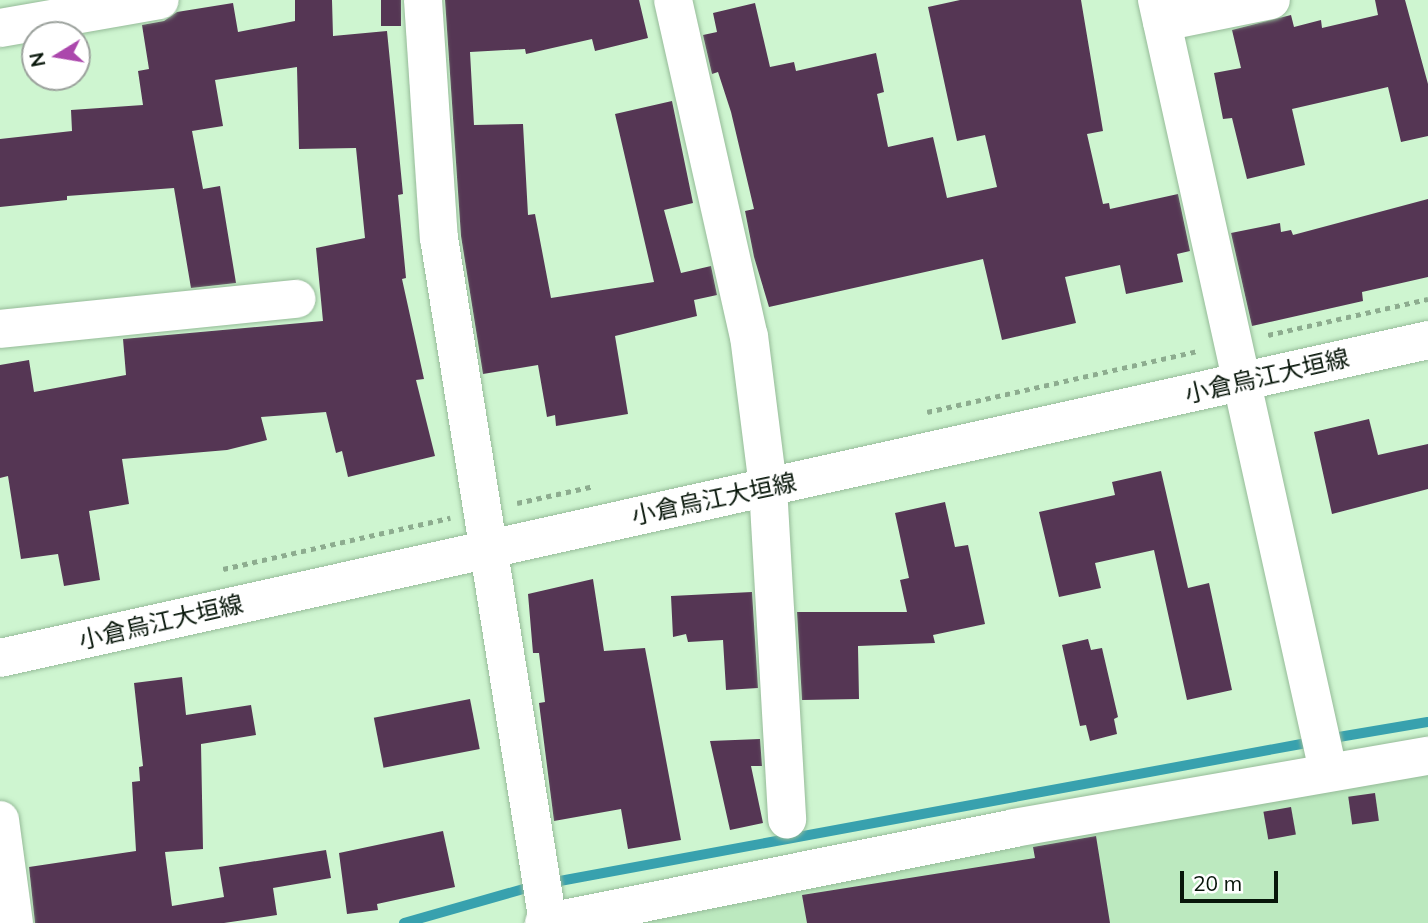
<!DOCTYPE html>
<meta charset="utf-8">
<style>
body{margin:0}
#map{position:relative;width:1428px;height:923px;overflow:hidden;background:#cef5d0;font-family:Mulish,"Noto Sans JP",sans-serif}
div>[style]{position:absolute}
.built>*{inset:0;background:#bce9bf}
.stream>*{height:10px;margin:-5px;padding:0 5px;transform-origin:5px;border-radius:5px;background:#38a1ae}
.building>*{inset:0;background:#553654;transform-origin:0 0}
.path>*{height:4.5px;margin-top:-2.25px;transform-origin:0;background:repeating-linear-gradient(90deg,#8dac8f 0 5px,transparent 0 10px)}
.roads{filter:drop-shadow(0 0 2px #96bb99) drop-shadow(0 0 2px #96bb99)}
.street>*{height:38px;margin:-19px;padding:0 19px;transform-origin:19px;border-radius:19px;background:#fff}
.secondary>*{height:38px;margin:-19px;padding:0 19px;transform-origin:19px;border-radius:19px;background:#fff}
span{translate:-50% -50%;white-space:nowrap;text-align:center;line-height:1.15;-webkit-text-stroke:7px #fff;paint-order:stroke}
.street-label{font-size:24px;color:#08160a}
.north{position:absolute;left:21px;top:21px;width:70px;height:70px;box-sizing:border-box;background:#fff;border:2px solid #9ca29d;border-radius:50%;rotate:259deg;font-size:19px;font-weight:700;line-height:28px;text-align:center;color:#08160a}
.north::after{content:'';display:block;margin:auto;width:24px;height:32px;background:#ab47ac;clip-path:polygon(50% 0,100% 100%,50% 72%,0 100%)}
.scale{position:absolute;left:1180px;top:871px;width:98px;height:32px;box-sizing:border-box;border:4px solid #08160a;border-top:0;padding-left:9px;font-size:21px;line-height:24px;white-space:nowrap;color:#08160a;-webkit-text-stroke:5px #fff;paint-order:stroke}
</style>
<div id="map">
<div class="built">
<i style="clip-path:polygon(1428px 770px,1428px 923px,601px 923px)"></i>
</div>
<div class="stream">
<i style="left:1327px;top:739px;width:102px;rotate:-9.6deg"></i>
<i style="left:549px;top:883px;width:776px;rotate:-10.47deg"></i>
<i style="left:404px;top:923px;width:135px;rotate:-15.9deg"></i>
</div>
<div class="building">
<i style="clip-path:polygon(295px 0,332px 0,333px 36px,387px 31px,403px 194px,398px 195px,406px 278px,402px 279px,424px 379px,416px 380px,435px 456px,348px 477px,342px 451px,336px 453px,326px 412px,261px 417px,267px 440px,227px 450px,122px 459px,129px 504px,89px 511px,100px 580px,64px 586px,58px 554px,21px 559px,8px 476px,0 478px,0 365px,29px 360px,34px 392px,126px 375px,123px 339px,323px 321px,316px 248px,365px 238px,356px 148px,299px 149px,297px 67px,215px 80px,223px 126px,192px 131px,203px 189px,220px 186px,236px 283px,191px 288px,174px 188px,67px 196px,67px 200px,0 207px,0 139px,72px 131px,71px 110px,143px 105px,138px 71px,149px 69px,142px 25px,164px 21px,177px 12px,233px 3px,238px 32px,295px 21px)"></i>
<i style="left:381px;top:0;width:20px;height:26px"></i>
<i style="clip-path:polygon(445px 0,639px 0,648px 38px,595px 51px,592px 39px,526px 54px,525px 49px,470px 52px,474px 125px,523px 124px,528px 215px,535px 214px,551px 298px,654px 282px,615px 114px,672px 101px,693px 203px,664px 210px,681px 273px,711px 266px,717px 295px,694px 300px,697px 316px,615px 336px,628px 414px,556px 426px,555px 415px,547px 417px,538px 365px,483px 374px,461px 236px)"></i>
<i style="clip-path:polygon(960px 0,1081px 0,1103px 131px,1087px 134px,1103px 204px,1109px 203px,1110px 209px,1178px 194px,1190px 251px,1177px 254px,1183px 282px,1126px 294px,1120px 265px,1065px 277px,1076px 323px,1002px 340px,983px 259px,769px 307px,754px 257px,745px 211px,754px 209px,731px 112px,718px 72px,712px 74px,703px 35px,717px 32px,713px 13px,755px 3px,770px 67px,794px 62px,796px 71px,876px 53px,884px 92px,877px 94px,888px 147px,933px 137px,947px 198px,997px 187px,985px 135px,957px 141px,928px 7px)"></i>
<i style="clip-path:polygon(1375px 0,1405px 0,1428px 84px,1428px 136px,1401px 142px,1388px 87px,1292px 109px,1305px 165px,1247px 179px,1232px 118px,1223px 119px,1214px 73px,1241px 68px,1232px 30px,1291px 15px,1294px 27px,1321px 20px,1322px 28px,1378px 15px)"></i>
<i style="clip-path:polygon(1428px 199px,1428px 277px,1362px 292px,1363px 301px,1252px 326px,1231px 233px,1280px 223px,1281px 232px,1291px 230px,1293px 235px)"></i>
<i style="clip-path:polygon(1369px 419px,1378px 455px,1428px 444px,1428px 489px,1332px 514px,1314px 432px)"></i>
<i style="clip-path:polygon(1161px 471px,1188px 588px,1209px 583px,1232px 690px,1187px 700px,1154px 550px,1095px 563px,1101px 588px,1059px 597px,1039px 512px,1115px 495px,1112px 482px)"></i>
<i style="clip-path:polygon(945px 502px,955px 547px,968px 545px,985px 624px,933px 635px,935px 643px,858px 646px,859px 699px,802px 700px,797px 612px,907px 612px,900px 580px,909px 578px,895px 513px)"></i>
<i style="clip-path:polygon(593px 579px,604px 651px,645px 648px,681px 840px,628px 849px,621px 809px,554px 821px,539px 703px,545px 702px,539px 653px,533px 653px,528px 594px)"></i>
<i style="clip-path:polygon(752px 592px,758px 688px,726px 690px,723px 640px,688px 642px,686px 634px,673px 637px,671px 596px)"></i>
<i style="clip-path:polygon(1088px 639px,1091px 650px,1102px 648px,1118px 717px,1114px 719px,1117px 734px,1090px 741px,1086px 725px,1080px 726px,1062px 645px)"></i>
<i style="clip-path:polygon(182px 677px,186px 715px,251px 705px,256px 735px,201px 744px,203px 849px,165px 852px,172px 906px,224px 897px,219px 867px,326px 850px,331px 878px,273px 888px,277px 915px,224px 923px,35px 923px,29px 867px,136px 851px,132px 782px,140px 781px,139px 767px,143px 766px,134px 683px)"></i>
<i style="left:470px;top:699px;width:51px;height:98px;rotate:79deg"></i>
<i style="clip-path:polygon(760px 739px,762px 766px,751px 766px,763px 823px,730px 830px,710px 741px)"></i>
<i style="left:1375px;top:793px;width:28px;height:27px;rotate:82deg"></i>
<i style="left:1291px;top:807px;width:28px;height:28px;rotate:80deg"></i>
<i style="clip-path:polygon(443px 831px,455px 887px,377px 904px,378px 910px,347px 914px,339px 853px)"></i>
<i style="clip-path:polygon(1096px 836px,1110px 923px,807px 923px,802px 895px,1035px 858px,1033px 847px)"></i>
</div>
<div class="path">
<i style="left:1268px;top:335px;width:164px;rotate:-12.7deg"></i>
<i style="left:927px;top:412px;width:278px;rotate:-12.7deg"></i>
<i style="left:517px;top:503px;width:79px;rotate:-12.4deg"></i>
<i style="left:223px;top:569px;width:233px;rotate:-12.7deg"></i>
</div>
<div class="roads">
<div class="street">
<i style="left:423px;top:0;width:239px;rotate:86.2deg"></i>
<i style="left:439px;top:238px;width:694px;rotate:80.96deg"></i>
<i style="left:673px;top:0;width:344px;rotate:77.3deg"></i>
<i style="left:749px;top:336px;width:152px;rotate:82.8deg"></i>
<i style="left:768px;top:487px;width:333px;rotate:86.7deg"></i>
<i style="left:1157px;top:0;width:790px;rotate:77.49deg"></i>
<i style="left:1162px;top:22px;width:111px;rotate:-11.4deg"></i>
<i style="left:0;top:28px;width:162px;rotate:-9.9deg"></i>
<i style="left:0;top:329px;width:298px;rotate:-5.8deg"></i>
<i style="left:0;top:820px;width:104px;rotate:82.3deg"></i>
<i style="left:544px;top:923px;width:480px;rotate:-11.4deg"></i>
<i style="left:1014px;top:828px;width:420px;rotate:-9.9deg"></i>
</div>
<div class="secondary">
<i style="left:0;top:658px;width:1463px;rotate:-12.55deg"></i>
</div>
</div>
<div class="street-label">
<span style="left:1267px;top:376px;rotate:-13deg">小倉烏江大垣線</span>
<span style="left:714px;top:499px;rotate:-12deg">小倉烏江大垣線</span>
<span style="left:161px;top:622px;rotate:-13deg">小倉烏江大垣線</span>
</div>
<div class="north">N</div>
<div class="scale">20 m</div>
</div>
